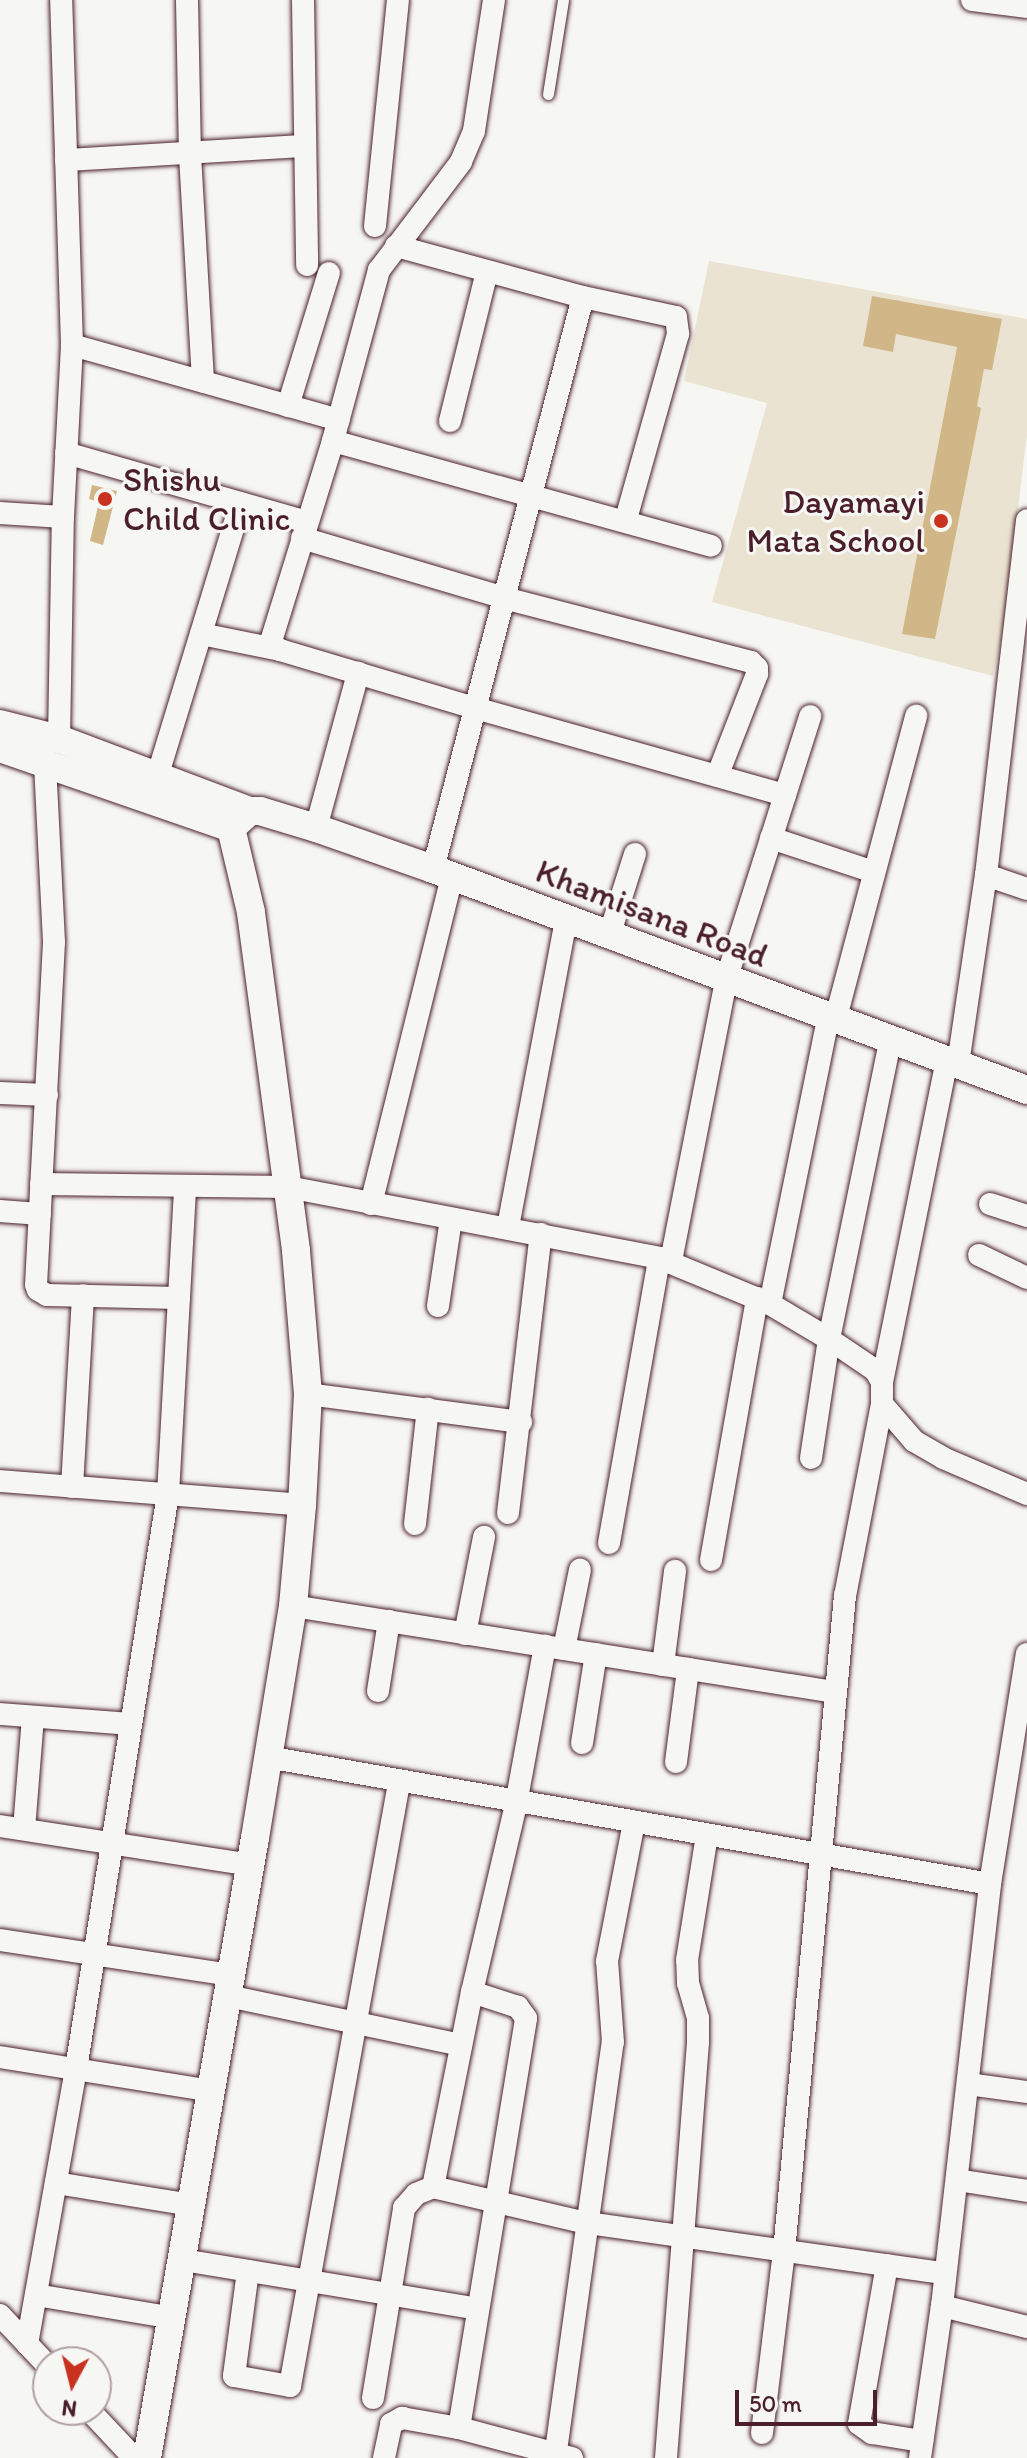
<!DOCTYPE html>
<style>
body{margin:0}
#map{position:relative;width:1027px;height:2458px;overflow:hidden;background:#f6f6f2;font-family:Itim,sans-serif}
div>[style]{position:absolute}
.built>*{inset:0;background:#ebe3d2}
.building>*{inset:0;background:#d1b687}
.roads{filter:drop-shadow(0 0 2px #4a1f2b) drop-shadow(0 0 2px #4a1f2b)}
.service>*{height:11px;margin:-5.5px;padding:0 5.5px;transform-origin:5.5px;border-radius:5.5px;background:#f6f6f2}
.minor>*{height:22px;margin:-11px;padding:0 11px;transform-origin:11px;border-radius:11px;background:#f6f6f2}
.tertiary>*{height:28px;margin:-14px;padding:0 14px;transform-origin:14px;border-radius:14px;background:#f6f6f2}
.dots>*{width:22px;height:22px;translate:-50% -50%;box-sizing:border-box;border:4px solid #f6f6f2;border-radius:50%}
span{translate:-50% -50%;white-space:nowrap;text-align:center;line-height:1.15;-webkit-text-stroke:6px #f6f6f2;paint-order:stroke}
.poi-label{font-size:34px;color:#4a1f2b}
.left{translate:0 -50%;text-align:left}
.right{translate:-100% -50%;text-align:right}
.street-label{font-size:34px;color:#4a1f2b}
.north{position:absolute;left:32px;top:2346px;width:80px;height:80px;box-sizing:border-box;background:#f6f6f2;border:2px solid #b1a0a2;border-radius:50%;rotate:187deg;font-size:22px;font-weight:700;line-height:32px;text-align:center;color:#4a1f2b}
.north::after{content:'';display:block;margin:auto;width:28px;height:36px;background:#c8321e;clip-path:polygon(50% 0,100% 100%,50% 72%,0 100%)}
.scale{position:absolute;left:735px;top:2390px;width:142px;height:36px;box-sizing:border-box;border:4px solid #4a1f2b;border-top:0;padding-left:10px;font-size:24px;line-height:28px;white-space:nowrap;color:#4a1f2b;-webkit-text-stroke:6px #f6f6f2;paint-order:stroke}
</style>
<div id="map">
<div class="built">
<i style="clip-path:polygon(709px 261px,1027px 319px,1027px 434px,1004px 625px,993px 676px,712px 602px,767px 403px,684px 381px)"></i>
</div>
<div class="building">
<i style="clip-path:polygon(872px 296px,1002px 319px,992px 370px,984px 369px,977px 406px,981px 408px,935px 639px,902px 634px,957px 347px,896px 334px,893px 352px,863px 346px)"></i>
<i style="clip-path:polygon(92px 485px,117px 491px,103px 545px,90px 541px,99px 502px,89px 499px)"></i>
</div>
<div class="roads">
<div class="service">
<i style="left:548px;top:94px;width:95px;rotate:-80.9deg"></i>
</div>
<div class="minor">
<i style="left:187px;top:0;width:155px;rotate:88.9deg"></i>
<i style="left:190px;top:155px;width:227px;rotate:86.7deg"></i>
<i style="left:303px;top:0;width:265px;rotate:89.1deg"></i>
<i style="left:494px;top:0;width:133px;rotate:98.7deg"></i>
<i style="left:474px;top:131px;width:34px;rotate:113deg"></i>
<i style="left:461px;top:162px;width:136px;rotate:127.2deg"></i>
<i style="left:379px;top:270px;width:177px;rotate:105.1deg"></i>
<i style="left:333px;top:441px;width:213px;rotate:107.2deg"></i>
<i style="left:270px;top:644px;width:12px;rotate:31deg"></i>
<i style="left:280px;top:650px;width:203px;rotate:16.6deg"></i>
<i style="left:475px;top:708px;width:322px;rotate:15.7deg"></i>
<i style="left:972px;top:0;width:55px;rotate:7.3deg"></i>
<i style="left:66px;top:160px;width:238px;rotate:-3.4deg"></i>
<i style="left:375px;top:226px;width:227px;rotate:-84.2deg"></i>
<i style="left:396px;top:246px;width:194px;rotate:15.3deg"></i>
<i style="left:583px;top:297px;width:95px;rotate:12.1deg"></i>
<i style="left:676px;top:317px;width:17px;rotate:83deg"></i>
<i style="left:678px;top:334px;width:195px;rotate:105.7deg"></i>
<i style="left:72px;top:345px;width:277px;rotate:15.7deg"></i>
<i style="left:288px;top:406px;width:139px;rotate:-72.9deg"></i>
<i style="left:450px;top:421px;width:154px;rotate:-76.1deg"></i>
<i style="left:333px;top:441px;width:392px;rotate:15.5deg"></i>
<i style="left:66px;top:453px;width:251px;rotate:16deg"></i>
<i style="left:0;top:513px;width:63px;rotate:3.6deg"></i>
<i style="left:302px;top:538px;width:211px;rotate:16.5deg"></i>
<i style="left:504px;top:598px;width:255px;rotate:14.5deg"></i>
<i style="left:751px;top:662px;width:8px;rotate:45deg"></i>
<i style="left:757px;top:668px;width:6px;rotate:90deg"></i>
<i style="left:757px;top:674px;width:107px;rotate:111.3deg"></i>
<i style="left:201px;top:634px;width:81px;rotate:11.4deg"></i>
<i style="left:59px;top:739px;width:222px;rotate:-89deg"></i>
<i style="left:63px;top:517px;width:172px;rotate:-87deg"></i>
<i style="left:72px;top:345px;width:345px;rotate:-91.8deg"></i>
<i style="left:45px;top:764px;width:178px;rotate:87.1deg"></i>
<i style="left:54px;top:942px;width:343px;rotate:93deg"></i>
<i style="left:36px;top:1285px;width:5px;rotate:68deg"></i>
<i style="left:38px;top:1290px;width:10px;rotate:29deg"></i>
<i style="left:47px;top:1295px;width:132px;rotate:1.3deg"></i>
<i style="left:158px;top:774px;width:283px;rotate:-73deg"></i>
<i style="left:316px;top:828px;width:161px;rotate:-74.8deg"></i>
<i style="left:771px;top:838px;width:108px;rotate:18.3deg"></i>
<i style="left:433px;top:869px;width:591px;rotate:-75.31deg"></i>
<i style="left:986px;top:875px;width:43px;rotate:18.9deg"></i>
<i style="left:609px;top:936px;width:86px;rotate:-72.4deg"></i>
<i style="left:835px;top:1021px;width:316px;rotate:-75.1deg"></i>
<i style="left:958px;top:1064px;width:191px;rotate:-81.6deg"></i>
<i style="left:986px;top:875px;width:357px;rotate:-83.4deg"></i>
<i style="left:0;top:1093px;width:47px;rotate:2.4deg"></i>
<i style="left:41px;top:1184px;width:247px;rotate:0.7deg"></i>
<i style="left:288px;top:1187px;width:378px;rotate:10.8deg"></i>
<i style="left:659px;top:1258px;width:120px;rotate:22.5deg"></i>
<i style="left:770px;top:1304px;width:69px;rotate:30.7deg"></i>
<i style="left:829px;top:1339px;width:55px;rotate:34deg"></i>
<i style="left:875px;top:1370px;width:14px;rotate:60deg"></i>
<i style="left:882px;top:1382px;width:22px;rotate:90deg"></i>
<i style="left:882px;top:1404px;width:49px;rotate:49.1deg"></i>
<i style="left:914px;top:1441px;width:34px;rotate:30deg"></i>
<i style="left:943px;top:1458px;width:91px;rotate:23.2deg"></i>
<i style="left:371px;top:1204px;width:338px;rotate:-76.1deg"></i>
<i style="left:990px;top:1204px;width:39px;rotate:18deg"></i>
<i style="left:0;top:1211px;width:40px;rotate:4.3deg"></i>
<i style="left:508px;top:1227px;width:312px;rotate:-79.3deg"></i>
<i style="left:979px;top:1255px;width:53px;rotate:25.6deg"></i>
<i style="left:671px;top:1261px;width:286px;rotate:-78.9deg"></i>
<i style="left:726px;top:980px;width:277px;rotate:-72.3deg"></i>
<i style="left:770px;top:1304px;width:291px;rotate:-78.5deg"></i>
<i style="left:438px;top:1306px;width:88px;rotate:-81.5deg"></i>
<i style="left:882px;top:1382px;width:328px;rotate:-78.6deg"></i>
<i style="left:308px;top:1394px;width:215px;rotate:7.5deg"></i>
<i style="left:811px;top:1458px;width:120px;rotate:-81.4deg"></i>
<i style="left:829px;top:1339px;width:303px;rotate:-78.4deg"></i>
<i style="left:0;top:1481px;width:303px;rotate:4.5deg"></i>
<i style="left:72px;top:1487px;width:192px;rotate:-86.7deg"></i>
<i style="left:508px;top:1513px;width:281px;rotate:-83.3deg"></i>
<i style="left:415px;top:1524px;width:116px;rotate:-83.6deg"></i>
<i style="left:609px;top:1543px;width:289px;rotate:-80deg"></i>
<i style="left:711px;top:1560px;width:266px;rotate:-80deg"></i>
<i style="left:293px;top:1606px;width:548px;rotate:9.03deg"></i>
<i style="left:465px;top:1634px;width:99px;rotate:-78.9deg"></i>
<i style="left:564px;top:1649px;width:81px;rotate:-78.6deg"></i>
<i style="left:663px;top:1665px;width:95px;rotate:-82.7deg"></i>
<i style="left:378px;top:1691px;width:71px;rotate:-81.1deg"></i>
<i style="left:0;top:1714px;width:130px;rotate:4.4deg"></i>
<i style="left:582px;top:1743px;width:90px;rotate:-81.1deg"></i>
<i style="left:267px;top:1757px;width:734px;rotate:9.96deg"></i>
<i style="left:676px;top:1762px;width:94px;rotate:-82.6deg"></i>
<i style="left:0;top:1826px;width:254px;rotate:8.8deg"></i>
<i style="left:24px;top:1829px;width:112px;rotate:-85.4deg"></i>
<i style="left:0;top:1940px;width:235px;rotate:8.6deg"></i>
<i style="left:228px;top:1996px;width:238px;rotate:11.9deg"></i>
<i style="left:0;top:2057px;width:215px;rotate:9.1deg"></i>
<i style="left:968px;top:2084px;width:60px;rotate:7.7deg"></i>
<i style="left:957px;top:2180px;width:71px;rotate:8.9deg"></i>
<i style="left:56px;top:2183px;width:138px;rotate:9.2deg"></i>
<i style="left:433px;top:2187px;width:199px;rotate:-78.7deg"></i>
<i style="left:472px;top:1992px;width:193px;rotate:-76.8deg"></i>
<i style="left:516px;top:1804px;width:161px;rotate:-79.6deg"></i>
<i style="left:183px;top:2260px;width:299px;rotate:9.4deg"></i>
<i style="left:887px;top:2265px;width:161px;rotate:100deg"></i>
<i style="left:859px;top:2424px;width:16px;rotate:35deg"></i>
<i style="left:872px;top:2433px;width:51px;rotate:9.1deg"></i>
<i style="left:248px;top:2271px;width:106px;rotate:97.6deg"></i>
<i style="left:234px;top:2376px;width:57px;rotate:10.1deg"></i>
<i style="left:290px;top:2386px;width:613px;rotate:-79.75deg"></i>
<i style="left:36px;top:2295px;width:139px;rotate:9.5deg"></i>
<i style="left:942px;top:2306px;width:88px;rotate:13.9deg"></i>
<i style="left:0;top:2315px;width:70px;rotate:46.7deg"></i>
<i style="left:27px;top:2344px;width:279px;rotate:-79.9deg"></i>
<i style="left:76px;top:2069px;width:582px;rotate:-80.91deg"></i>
<i style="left:168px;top:1494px;width:308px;rotate:-86.8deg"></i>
<i style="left:373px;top:2398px;width:193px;rotate:-80.7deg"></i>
<i style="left:404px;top:2208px;width:18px;rotate:-49deg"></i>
<i style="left:416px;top:2194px;width:18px;rotate:-22deg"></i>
<i style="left:433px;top:2187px;width:158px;rotate:13.2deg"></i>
<i style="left:587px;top:2223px;width:361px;rotate:8deg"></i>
<i style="left:89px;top:2410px;width:66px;rotate:46.8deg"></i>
<i style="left:459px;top:2428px;width:415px;rotate:-80.7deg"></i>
<i style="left:526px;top:2018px;width:14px;rotate:-126deg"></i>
<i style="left:518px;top:2007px;width:48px;rotate:-161.9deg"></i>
<i style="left:762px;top:2433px;width:182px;rotate:-83.1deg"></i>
<i style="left:784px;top:2252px;width:659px;rotate:-84.69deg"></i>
<i style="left:845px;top:1596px;width:196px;rotate:-79.1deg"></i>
<i style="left:384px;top:2458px;width:35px;rotate:-78deg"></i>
<i style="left:391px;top:2424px;width:13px;rotate:-29deg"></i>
<i style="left:402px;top:2418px;width:58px;rotate:10deg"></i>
<i style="left:459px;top:2428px;width:117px;rotate:14.9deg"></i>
<i style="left:555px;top:2458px;width:420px;rotate:-82.1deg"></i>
<i style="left:613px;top:2042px;width:81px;rotate:-94.2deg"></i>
<i style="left:607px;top:1961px;width:142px;rotate:-79deg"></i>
<i style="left:666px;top:2458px;width:417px;rotate:-85.6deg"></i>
<i style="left:698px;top:2042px;width:24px;rotate:-90deg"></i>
<i style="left:698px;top:2018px;width:36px;rotate:-106deg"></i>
<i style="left:688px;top:1983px;width:23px;rotate:-92deg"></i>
<i style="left:687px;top:1960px;width:127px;rotate:-80.9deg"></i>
<i style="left:920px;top:2458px;width:154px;rotate:-81.8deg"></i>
<i style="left:942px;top:2306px;width:425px;rotate:-83.5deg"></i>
<i style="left:990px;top:1884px;width:233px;rotate:-80.9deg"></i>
</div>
<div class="tertiary">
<i style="left:0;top:724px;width:61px;rotate:14.3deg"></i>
<i style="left:59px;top:739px;width:204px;rotate:20.7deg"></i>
<i style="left:250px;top:811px;width:10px"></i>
<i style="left:260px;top:811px;width:59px;rotate:16.9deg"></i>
<i style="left:316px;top:828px;width:124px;rotate:19.3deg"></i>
<i style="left:433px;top:869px;width:634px;rotate:20.41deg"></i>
<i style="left:0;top:748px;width:244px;rotate:19.1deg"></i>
<i style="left:147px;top:2458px;width:629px;rotate:-80.12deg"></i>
<i style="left:255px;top:1838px;width:235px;rotate:-80.7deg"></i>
<i style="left:293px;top:1606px;width:101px;rotate:-84.9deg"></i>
<i style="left:302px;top:1505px;width:111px;rotate:-86.9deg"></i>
<i style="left:308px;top:1394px;width:144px;rotate:-94.8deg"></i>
<i style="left:296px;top:1250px;width:341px;rotate:-97.6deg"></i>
<i style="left:251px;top:912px;width:86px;rotate:-103.4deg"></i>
<i style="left:231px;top:828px;width:25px;rotate:-42deg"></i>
</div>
</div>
<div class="dots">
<i style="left:105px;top:499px;background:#c8321e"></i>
<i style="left:941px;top:521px;background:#c8321e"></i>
</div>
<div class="poi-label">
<span class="left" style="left:123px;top:499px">Shishu<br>Child Clinic</span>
<span class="right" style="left:925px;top:521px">Dayamayi<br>Mata School</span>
</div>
<div class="street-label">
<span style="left:652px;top:913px;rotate:21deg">Khamisana Road</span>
</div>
<div class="north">N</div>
<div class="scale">50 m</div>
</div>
